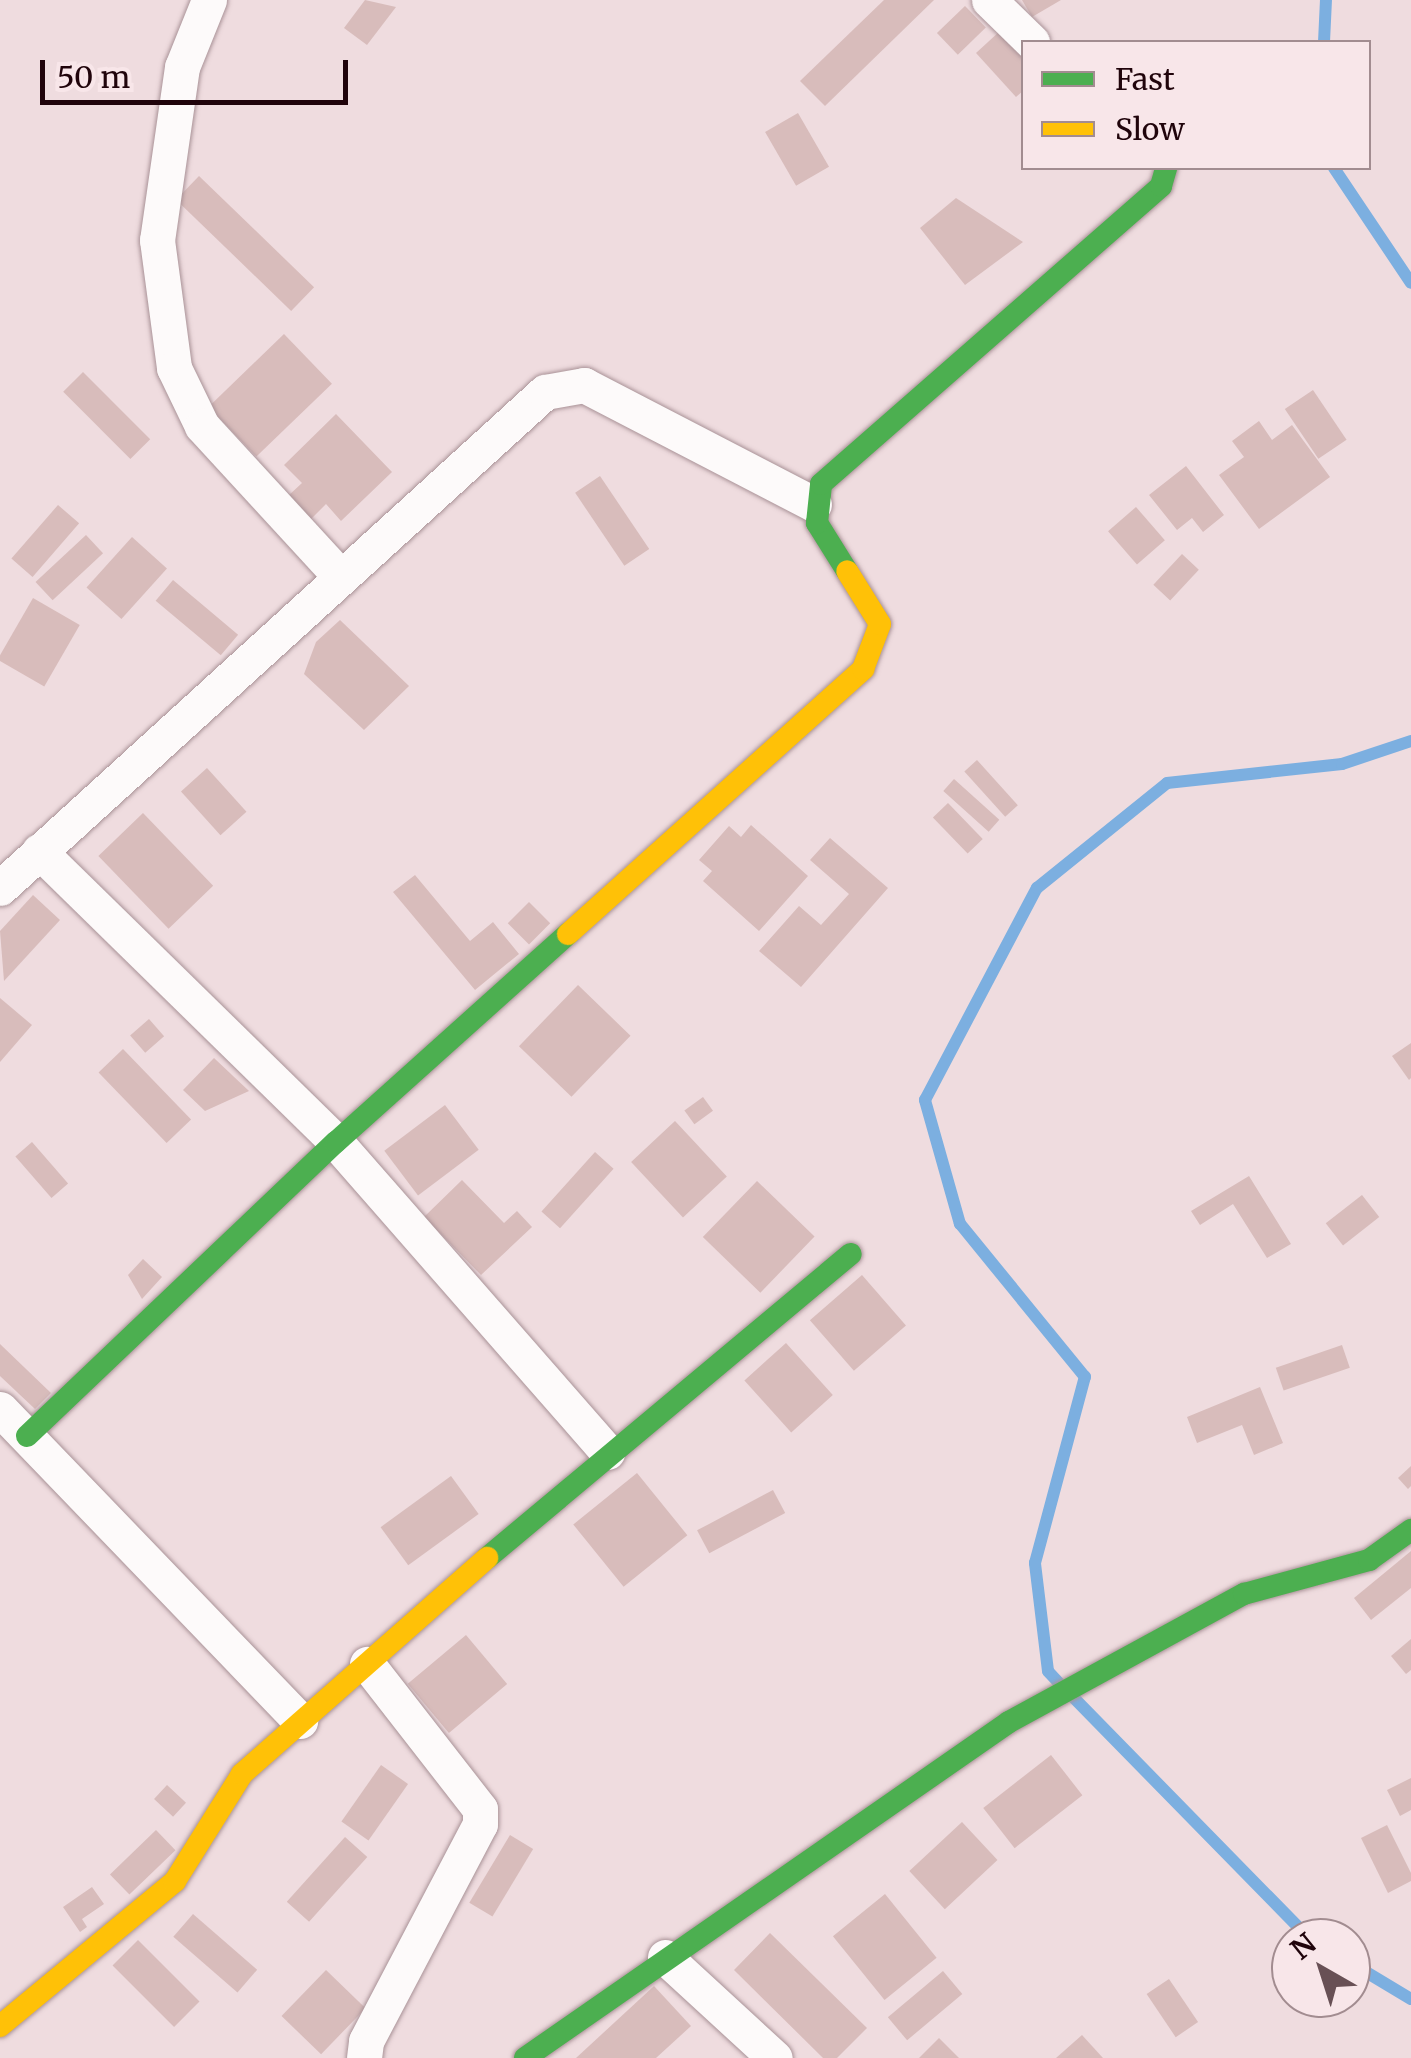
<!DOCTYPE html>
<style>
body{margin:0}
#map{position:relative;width:1411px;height:2058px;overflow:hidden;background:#efdcdf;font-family:Merriweather,serif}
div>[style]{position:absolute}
.stream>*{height:12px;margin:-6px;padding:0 6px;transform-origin:6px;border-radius:6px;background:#7cafe0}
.building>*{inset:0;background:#d8bcbb;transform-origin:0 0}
.roads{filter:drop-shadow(0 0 2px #a99297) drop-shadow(0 0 2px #a99297)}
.street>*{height:35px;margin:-17.5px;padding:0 17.5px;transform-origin:17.5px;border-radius:17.5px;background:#fdfafa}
.fast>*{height:22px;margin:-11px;padding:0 11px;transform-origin:11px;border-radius:11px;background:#4caf50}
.slow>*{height:22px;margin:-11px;padding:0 11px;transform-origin:11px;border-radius:11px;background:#ffc107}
span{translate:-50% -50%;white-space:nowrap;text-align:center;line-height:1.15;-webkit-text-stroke:10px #f8e6e9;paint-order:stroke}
.legend{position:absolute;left:1021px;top:40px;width:350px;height:130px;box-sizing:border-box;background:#f8e6e9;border:2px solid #a28c90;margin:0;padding:12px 18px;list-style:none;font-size:30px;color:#20040b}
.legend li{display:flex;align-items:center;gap:20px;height:50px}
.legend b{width:50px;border:2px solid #a28c90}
.north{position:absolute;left:1271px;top:1918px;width:100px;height:100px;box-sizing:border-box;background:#f8e6e9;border:2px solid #a28c90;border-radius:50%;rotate:321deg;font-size:28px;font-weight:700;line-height:40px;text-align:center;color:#20040b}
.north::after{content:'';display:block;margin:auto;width:35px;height:45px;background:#685055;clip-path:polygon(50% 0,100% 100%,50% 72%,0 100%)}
.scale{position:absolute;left:40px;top:60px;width:308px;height:45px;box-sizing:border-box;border:5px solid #20040b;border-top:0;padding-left:12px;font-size:30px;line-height:35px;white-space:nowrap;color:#20040b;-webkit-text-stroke:8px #f8e6e9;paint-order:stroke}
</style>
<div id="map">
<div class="stream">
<i style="left:1324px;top:42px;width:42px;rotate:-87.3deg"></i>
<i style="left:1334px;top:168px;width:138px;rotate:56.2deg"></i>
<i style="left:1059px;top:1683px;width:16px;rotate:-133deg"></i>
<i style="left:1048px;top:1671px;width:109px;rotate:-96.9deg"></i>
<i style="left:1035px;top:1563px;width:193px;rotate:-75deg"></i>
<i style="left:1085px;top:1377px;width:198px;rotate:-129.2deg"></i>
<i style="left:960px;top:1224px;width:129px;rotate:-105.8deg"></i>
<i style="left:925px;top:1100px;width:240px;rotate:-62.2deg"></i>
<i style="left:1037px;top:888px;width:167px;rotate:-38.9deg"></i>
<i style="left:1167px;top:783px;width:176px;rotate:-6.2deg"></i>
<i style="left:1342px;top:764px;width:73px;rotate:-18.4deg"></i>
<i style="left:1073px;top:1697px;width:337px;rotate:45.6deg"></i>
<i style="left:1351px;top:1963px;width:70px;rotate:31deg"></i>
</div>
<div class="building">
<i style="clip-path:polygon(365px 0,396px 7px,367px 45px,344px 28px)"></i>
<i style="clip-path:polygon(884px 0,934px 0,825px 106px,800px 81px)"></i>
<i style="clip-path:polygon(1022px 0,1061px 0,1032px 17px)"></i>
<i style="left:965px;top:6px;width:30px;height:39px;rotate:46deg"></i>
<i style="clip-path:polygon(1000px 31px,1024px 58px,1024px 90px,1016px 97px,976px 53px)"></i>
<i style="left:798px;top:113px;width:62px;height:38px;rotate:60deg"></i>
<i style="left:199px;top:176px;width:160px;height:33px;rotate:44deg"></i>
<i style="clip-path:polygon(956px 198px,1023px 242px,965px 285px,920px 228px)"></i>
<i style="left:284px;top:334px;width:69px;height:105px;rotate:46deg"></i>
<i style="left:83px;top:372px;width:95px;height:28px;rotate:45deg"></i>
<i style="left:1313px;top:390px;width:60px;height:34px;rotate:56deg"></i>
<i style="clip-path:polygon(336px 414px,392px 472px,341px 521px,326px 504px,311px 519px,288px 496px,302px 483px,284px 465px)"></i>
<i style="clip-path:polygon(1259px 421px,1272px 440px,1292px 425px,1330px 477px,1259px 529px,1219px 475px,1244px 457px,1232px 441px)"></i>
<i style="clip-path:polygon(1186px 466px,1224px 515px,1203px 532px,1192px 518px,1177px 530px,1149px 495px)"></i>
<i style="left:600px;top:476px;width:88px;height:30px;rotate:56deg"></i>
<i style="left:58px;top:505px;width:28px;height:71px;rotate:41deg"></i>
<i style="left:1136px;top:507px;width:44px;height:37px;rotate:49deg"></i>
<i style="left:86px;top:535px;width:25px;height:69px;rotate:47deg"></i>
<i style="left:132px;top:537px;width:47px;height:68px;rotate:42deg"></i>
<i style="left:1182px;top:554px;width:23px;height:42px;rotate:43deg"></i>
<i style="left:173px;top:580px;width:85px;height:27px;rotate:40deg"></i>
<i style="left:33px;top:598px;width:54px;height:71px;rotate:30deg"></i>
<i style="clip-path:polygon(340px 620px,409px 686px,364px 730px,304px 674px,316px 642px)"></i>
<i style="left:977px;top:760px;width:61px;height:17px;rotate:48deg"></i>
<i style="left:207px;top:768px;width:59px;height:35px;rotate:48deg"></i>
<i style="left:954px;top:779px;width:61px;height:16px;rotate:42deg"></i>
<i style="left:948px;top:803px;width:50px;height:21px;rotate:46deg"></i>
<i style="left:143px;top:813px;width:101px;height:62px;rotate:46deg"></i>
<i style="clip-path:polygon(751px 825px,808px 876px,759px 931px,703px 881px,712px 871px,699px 860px,729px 826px,741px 837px)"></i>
<i style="clip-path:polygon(830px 838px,888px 888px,801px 987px,759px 951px,799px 906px,821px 925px,849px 894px,810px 860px)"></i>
<i style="clip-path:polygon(415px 875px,470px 941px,493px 922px,519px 954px,475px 990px,393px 892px)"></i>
<i style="clip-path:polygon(33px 895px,60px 920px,4px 981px,0 931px)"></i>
<i style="left:529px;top:902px;width:30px;height:30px;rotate:45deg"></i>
<i style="left:578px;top:985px;width:73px;height:85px;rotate:44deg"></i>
<i style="clip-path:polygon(0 998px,32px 1025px,0 1062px)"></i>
<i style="left:149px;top:1019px;width:23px;height:25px;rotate:49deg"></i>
<i style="clip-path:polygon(1411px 1043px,1411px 1078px,1409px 1080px,1392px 1056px)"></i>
<i style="left:123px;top:1049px;width:98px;height:34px;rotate:46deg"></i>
<i style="clip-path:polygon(214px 1058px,249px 1091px,205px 1111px,183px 1090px)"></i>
<i style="left:703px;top:1097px;width:17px;height:23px;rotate:54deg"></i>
<i style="left:445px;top:1105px;width:56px;height:76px;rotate:53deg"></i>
<i style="left:675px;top:1121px;width:76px;height:60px;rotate:47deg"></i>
<i style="left:32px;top:1142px;width:55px;height:22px;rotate:49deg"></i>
<i style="left:595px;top:1152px;width:25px;height:80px;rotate:42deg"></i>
<i style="clip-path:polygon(1249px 1176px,1291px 1244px,1267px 1258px,1233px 1204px,1200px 1225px,1191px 1211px)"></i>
<i style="clip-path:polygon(462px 1180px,504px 1223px,517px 1211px,532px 1227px,481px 1275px,424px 1217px)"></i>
<i style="left:757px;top:1181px;width:80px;height:78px;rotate:44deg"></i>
<i style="left:1362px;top:1195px;width:28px;height:46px;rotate:52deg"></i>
<i style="clip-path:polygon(143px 1259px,162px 1277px,142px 1299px,128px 1275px)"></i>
<i style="left:862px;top:1275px;width:67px;height:69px;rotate:49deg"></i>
<i style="left:786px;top:1343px;width:70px;height:56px;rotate:48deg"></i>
<i style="clip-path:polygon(0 1344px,51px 1393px,35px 1409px,0 1376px)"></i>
<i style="left:1342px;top:1345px;width:24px;height:70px;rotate:71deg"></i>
<i style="clip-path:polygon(1260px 1387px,1283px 1443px,1254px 1455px,1242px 1425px,1197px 1443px,1187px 1417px)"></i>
<i style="clip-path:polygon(1411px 1466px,1411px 1486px,1408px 1489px,1398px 1478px)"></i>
<i style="left:637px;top:1473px;width:80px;height:82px;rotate:51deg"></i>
<i style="left:451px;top:1476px;width:47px;height:87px;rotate:54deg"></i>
<i style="left:773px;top:1490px;width:26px;height:86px;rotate:62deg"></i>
<i style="clip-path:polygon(1411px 1551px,1411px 1588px,1371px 1620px,1354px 1598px)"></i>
<i style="left:466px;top:1635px;width:64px;height:76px;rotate:50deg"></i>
<i style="clip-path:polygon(1411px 1639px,1411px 1670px,1406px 1674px,1391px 1656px)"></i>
<i style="left:1051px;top:1755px;width:51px;height:86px;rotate:52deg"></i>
<i style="left:381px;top:1765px;width:33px;height:69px;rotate:35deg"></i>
<i style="clip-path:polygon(1411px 1778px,1411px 1810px,1400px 1816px,1387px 1790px)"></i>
<i style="left:167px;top:1785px;width:26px;height:19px;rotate:43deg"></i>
<i style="left:962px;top:1822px;width:52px;height:72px;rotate:47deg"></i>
<i style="clip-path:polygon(1387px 1825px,1411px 1873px,1411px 1881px,1388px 1893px,1361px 1838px)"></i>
<i style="left:156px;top:1830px;width:28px;height:64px;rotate:46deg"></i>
<i style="left:510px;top:1835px;width:27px;height:79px;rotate:31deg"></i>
<i style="left:345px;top:1837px;width:30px;height:87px;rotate:42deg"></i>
<i style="clip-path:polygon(92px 1887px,104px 1904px,82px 1919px,87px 1927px,80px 1932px,63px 1907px)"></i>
<i style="left:885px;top:1894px;width:82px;height:67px;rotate:51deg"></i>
<i style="left:193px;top:1914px;width:85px;height:30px;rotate:41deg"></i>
<i style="clip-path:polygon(770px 1933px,867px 2028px,837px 2058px,823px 2058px,734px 1970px)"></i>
<i style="left:138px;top:1940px;width:87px;height:36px;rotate:45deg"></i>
<i style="left:326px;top:1970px;width:55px;height:64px;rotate:44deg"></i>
<i style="left:943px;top:1971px;width:30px;height:72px;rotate:50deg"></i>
<i style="left:1169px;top:1979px;width:52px;height:27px;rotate:56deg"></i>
<i style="clip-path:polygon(654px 1986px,691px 2026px,656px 2058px,576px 2058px)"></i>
<i style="clip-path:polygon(1082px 2035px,1103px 2058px,1056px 2058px)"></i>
<i style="clip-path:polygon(939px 2038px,959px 2058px,919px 2058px)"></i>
</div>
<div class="roads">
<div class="street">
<i style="left:209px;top:0;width:72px;rotate:111.9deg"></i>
<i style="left:182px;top:67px;width:175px;rotate:98.2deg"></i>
<i style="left:157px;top:240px;width:129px;rotate:82.4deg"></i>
<i style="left:174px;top:368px;width:64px;rotate:64.2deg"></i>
<i style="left:202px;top:426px;width:202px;rotate:47.4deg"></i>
<i style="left:989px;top:0;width:60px;rotate:44.3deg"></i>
<i style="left:39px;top:851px;width:416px;rotate:44.4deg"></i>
<i style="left:336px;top:1142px;width:412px;rotate:48.8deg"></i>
<i style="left:0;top:888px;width:737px;rotate:-42.31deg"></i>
<i style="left:545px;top:392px;width:40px;rotate:-10deg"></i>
<i style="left:584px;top:385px;width:259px;rotate:27.4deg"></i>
<i style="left:0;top:1409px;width:433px;rotate:46.1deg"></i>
<i style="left:665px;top:1957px;width:149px;rotate:42.6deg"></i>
<i style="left:364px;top:2058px;width:17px;rotate:-83deg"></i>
<i style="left:366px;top:2041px;width:245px;rotate:-62.3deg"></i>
<i style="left:480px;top:1824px;width:15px;rotate:-90deg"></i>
<i style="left:480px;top:1809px;width:184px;rotate:-127.9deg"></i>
</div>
<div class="fast">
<i style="left:847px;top:571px;width:57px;rotate:-122deg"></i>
<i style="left:817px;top:523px;width:39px;rotate:-84deg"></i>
<i style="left:821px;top:484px;width:452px;rotate:-41.2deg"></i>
<i style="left:1161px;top:186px;width:19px;rotate:-74deg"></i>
<i style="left:27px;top:1436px;width:427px;rotate:-43.6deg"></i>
<i style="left:336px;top:1142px;width:312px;rotate:-41.9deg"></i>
<i style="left:487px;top:1558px;width:474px;rotate:-39.9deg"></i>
<i style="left:525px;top:2058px;width:589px;rotate:-34.77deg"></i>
<i style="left:1009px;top:1722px;width:268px;rotate:-28.6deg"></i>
<i style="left:1244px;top:1594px;width:130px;rotate:-15.2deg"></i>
<i style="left:1369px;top:1560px;width:52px;rotate:-35.5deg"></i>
</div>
<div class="slow">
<i style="left:568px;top:934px;width:397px;rotate:-41.9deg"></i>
<i style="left:863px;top:669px;width:48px;rotate:-69.3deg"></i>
<i style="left:880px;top:624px;width:62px;rotate:-121.9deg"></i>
<i style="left:0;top:2026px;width:227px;rotate:-39.6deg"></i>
<i style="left:175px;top:1881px;width:126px;rotate:-57.9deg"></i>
<i style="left:242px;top:1774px;width:327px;rotate:-41.4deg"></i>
</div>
</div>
<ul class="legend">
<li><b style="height:12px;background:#4caf50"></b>Fast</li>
<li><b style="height:12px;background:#ffc107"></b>Slow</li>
</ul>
<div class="north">N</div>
<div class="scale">50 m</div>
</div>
